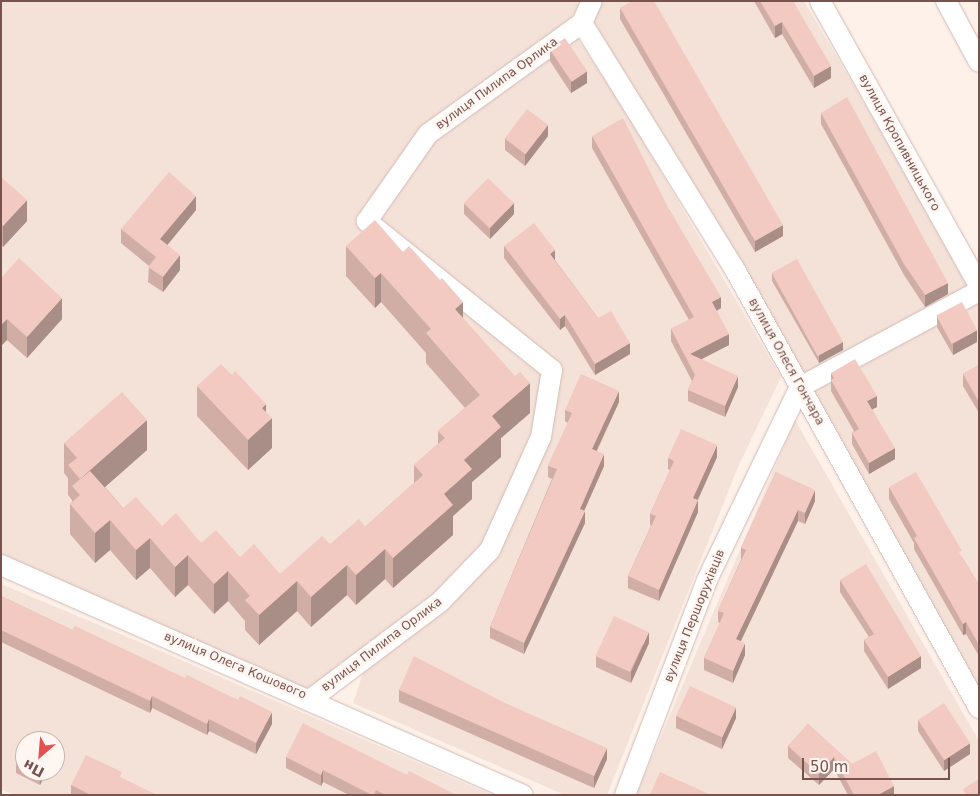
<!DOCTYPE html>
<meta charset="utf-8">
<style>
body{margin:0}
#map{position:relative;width:980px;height:796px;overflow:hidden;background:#fdf1ea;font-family:"DejaVu Sans",sans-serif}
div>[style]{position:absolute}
.residential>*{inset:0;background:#f4e1d8}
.roads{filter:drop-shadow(0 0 1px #d2b9b2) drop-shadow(0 0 1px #d2b9b2)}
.street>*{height:20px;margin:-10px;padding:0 10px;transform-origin:10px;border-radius:10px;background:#fff}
.wall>*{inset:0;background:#d0aea6}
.shaded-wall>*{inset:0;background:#a98d87}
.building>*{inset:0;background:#f2cac1;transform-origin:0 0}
span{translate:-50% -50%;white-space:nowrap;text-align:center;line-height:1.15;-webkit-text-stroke:5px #fff6f1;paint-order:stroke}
.street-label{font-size:12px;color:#78524c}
.frame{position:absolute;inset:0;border:2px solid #78524c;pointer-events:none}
.north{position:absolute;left:15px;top:731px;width:50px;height:50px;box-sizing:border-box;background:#fff6f1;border:1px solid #c9b4af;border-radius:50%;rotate:207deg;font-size:14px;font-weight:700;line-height:20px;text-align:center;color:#78524c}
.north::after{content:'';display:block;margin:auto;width:18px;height:22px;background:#e55051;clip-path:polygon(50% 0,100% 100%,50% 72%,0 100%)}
.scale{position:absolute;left:802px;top:758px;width:148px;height:22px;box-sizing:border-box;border:2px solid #78524c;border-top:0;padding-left:6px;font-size:15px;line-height:18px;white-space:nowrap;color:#78524c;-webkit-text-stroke:4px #fff6f1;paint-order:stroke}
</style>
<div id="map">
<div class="residential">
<i style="clip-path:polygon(1px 1px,592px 1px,582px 23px,428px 134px,367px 221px,552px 370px,541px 437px,490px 550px,311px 699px,1px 565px)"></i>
<i style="clip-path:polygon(603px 1px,804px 1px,973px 288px,806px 377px,592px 23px)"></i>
<i style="clip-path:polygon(576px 37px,619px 100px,781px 377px,738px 467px,607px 795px,565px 795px,353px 703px,365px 667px,495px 552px,546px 437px,560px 363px,378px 219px,435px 138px)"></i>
<i style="clip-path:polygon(976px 298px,979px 303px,979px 692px,808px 389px)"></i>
<i style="clip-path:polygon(795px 420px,979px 741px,979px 795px,636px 795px)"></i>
<i style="clip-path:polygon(evenodd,1px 584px,149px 646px,492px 795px,14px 795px,1px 789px,1px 584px,25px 741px,55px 741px,55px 771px,25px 771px,25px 741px)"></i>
</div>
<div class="roads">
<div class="street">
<i style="left:820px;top:1px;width:325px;rotate:60.8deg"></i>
<i style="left:946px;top:1px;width:69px;rotate:61.6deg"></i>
<i style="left:582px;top:23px;width:288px;rotate:58.2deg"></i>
<i style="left:734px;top:268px;width:504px;rotate:60.89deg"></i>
<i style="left:1px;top:565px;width:570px;rotate:23.78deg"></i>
<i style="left:311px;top:699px;width:161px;rotate:-36.9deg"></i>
<i style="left:440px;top:602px;width:72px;rotate:-46.1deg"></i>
<i style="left:490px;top:550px;width:124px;rotate:-65.7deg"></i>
<i style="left:541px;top:437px;width:68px;rotate:-80.7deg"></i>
<i style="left:552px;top:370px;width:238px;rotate:-141.2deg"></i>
<i style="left:367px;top:221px;width:106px;rotate:-55deg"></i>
<i style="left:428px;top:134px;width:190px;rotate:-35.8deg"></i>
<i style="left:582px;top:23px;width:24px;rotate:-66deg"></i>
<i style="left:625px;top:795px;width:230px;rotate:-69.1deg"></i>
<i style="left:707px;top:580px;width:214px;rotate:-64.3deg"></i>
<i style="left:800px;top:387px;width:203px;rotate:-28.2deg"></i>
</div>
</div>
<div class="wall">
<i style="clip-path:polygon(754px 1px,793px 1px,831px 78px,814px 88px,782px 34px,775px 38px)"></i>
<i style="clip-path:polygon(620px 8px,783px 236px,755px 252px,620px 19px)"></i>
<i style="clip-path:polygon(550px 49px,587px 83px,571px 93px,550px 61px)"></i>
<i style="clip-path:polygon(821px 113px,948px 294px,925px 307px,904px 275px,821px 124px)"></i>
<i style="clip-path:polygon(548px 136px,525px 166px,505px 150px,505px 139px)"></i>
<i style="clip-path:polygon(592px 136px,669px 209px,721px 308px,717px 311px,729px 345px,702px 359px,738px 387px,725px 417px,688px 401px,688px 390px,692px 381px,671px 341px,671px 329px,689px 320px,592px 148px)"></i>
<i style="clip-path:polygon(1px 177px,27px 221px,3px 247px,1px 245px)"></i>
<i style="clip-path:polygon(464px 203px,514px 214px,490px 239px,464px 214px)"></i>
<i style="clip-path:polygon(196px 210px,167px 245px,180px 270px,163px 292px,148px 282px,149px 266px,121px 243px,121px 229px)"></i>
<i style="clip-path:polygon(346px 246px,463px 318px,530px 413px,501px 438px,501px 457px,472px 482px,472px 499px,453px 516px,453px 535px,393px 588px,385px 579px,356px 605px,347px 595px,311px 627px,297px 611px,259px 645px,245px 630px,245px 621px,228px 601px,214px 614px,188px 585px,175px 597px,150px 568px,136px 580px,110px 550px,95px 563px,70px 534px,70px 504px,72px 502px,72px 500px,68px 495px,68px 478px,64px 473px,64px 443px,147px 450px,105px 487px,123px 508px,162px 526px,201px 543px,240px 557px,280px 574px,330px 544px,365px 527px,414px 483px,414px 465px,438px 444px,438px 431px,465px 408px,426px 363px,426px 353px,381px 302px,375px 308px,346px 276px)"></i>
<i style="clip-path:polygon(504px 246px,555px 260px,598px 318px,630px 354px,595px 375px,565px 326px,560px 330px,504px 258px)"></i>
<i style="clip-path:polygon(772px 273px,843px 350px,819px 363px,772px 281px)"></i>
<i style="clip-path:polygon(1px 278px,62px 319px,27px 358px,7px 340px,1px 346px)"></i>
<i style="clip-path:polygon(937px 316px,977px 342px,953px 355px,937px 327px)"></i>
<i style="clip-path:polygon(979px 365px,979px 413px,963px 386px,963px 374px)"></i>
<i style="clip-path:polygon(831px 373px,877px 407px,872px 409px,895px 459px,869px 474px,852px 444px,852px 433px,854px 431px,831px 391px)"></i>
<i style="clip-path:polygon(197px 386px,272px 448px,248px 470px,197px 416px)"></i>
<i style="clip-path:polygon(619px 402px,597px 451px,604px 466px,584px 511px,585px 523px,524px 654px,490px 638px,490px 627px,552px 479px,548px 477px,548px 466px,568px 423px,565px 421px,565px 410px)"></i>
<i style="clip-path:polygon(717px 457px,698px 500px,698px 512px,659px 601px,628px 588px,628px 576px,651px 526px,650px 525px,650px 514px,670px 470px,668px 469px,668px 458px)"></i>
<i style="clip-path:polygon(776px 472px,815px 501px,805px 524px,798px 521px,741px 641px,745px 655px,733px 683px,704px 670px,704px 658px,720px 623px,718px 622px,718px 611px,741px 560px,741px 548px)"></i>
<i style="clip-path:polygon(889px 487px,962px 557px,979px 585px,979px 656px,966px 634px,963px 635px,914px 549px,914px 543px,889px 499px)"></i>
<i style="clip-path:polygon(840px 580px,921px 668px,888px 689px,864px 651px,864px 640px,869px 637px,840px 592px)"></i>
<i style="clip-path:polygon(1px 596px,72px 630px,272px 724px,256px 754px,209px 731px,207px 735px,152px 708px,150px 713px,1px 642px)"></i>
<i style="clip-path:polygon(649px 643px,631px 683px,596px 667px,596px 656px)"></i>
<i style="clip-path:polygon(399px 690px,607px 759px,594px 788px,399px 702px)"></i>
<i style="clip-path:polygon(676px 716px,736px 718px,722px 749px,676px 728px)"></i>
<i style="clip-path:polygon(918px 720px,970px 754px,944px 771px,918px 731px)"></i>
<i style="clip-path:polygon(808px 724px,852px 764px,894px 795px,848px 795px,834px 769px,819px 785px,788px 758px,788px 746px)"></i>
<i style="clip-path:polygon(25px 743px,25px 771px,47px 771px,40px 785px,16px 773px,16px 761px)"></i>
<i style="clip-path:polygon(286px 757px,407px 775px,456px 795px,349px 795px,323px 782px,321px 786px,286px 768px)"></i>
<i style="clip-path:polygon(71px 785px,157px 795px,71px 795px)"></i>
</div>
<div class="shaded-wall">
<i style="clip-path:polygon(782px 22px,782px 34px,775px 38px,775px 26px)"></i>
<i style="clip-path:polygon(831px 66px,831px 78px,814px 88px,814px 76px)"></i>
<i style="clip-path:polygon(587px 71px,587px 83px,571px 93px,571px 82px)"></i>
<i style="clip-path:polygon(548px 125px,548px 136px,525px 166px,525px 155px)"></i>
<i style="clip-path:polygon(196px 196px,196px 210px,160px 254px,160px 239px)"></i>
<i style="clip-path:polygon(27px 200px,27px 221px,3px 247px,3px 226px)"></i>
<i style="clip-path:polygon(514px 203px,514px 214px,490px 239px,490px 228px)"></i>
<i style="clip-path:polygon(783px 225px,783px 236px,755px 252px,755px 241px)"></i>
<i style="clip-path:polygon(555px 250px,555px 261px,550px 254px)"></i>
<i style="clip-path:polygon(180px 255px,180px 270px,163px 292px,163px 277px)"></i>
<i style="clip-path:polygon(381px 273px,381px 302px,375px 308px,375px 278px)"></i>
<i style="clip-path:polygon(948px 283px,948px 294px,925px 307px,925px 295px)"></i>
<i style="clip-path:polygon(721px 297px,721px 308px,712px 313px,712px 302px)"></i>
<i style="clip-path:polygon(62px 298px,62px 319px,27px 358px,27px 337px)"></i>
<i style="clip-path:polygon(463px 302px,463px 332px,455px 309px)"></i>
<i style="clip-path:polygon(565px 315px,565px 326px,560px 330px,560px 319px)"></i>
<i style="clip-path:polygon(7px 319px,7px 340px,1px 346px,1px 325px)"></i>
<i style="clip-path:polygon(977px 330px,977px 342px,953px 355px,953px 344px)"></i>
<i style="clip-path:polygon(729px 334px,729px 345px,690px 365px,690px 354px)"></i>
<i style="clip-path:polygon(843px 342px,843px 350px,819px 363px,819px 355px)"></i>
<i style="clip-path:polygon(630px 343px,630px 354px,595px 375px,595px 364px)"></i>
<i style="clip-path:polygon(738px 376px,738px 387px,725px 417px,725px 406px)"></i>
<i style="clip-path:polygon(530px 383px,530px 413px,501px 438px,501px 457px,472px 482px,472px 499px,453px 516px,453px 535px,393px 588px,393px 558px,444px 494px,464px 460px,492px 416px)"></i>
<i style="clip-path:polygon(619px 391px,619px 402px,592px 460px,592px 449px)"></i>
<i style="clip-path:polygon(877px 396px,877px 407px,867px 412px,867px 401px)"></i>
<i style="clip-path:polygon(266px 404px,266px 423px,272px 418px,272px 448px,248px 470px,248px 440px,262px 408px)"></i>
<i style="clip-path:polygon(147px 420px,147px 450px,80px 509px,80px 479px)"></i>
<i style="clip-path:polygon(717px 445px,717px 457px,693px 510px,693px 498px)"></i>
<i style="clip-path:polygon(895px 448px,895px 459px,869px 474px,869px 463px)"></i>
<i style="clip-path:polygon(604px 454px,604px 466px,580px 520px,580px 509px)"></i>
<i style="clip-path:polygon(815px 490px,815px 501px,805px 524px,805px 513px)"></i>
<i style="clip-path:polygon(698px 500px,698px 512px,659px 601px,659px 590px)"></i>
<i style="clip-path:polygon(798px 510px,798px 521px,736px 651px,736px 639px)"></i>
<i style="clip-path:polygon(585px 511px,585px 523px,524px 654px,524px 643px)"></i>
<i style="clip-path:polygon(110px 520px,110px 550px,95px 563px,95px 533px)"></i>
<i style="clip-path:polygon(150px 538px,150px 568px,136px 580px,136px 550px)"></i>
<i style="clip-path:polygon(385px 549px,385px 579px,356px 605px,356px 575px)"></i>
<i style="clip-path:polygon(188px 555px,188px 585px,175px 597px,175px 567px)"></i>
<i style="clip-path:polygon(347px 565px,347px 595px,311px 627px,311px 597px)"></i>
<i style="clip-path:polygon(228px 571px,228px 601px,214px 614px,214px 584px)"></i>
<i style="clip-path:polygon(297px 581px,297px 611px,259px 645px,259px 615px)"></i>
<i style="clip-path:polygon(966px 622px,966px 634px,963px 635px,963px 624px)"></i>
<i style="clip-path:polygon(649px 632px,649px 643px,631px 683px,631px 672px)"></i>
<i style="clip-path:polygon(745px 643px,745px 655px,733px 683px,733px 671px)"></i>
<i style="clip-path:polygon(921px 656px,921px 668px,888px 689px,888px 677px)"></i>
<i style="clip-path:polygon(152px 696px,152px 708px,150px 713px,150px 701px)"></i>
<i style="clip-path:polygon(736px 707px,736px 718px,722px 749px,722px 737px)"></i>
<i style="clip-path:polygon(272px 712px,272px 724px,256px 754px,256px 743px)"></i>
<i style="clip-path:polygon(209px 719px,209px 731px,207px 735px,207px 724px)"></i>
<i style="clip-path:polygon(970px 743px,970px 754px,944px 771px,944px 760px)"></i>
<i style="clip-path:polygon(607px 748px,607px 759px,594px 788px,594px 776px)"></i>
<i style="clip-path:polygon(834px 757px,834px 769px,819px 785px,819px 774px)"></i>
<i style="clip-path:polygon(323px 770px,323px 782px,321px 786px,321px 775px)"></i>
<i style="clip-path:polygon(41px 771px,47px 771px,40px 785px,40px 774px)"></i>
<i style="clip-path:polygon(894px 786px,894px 795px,878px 795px)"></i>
</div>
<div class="building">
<i style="clip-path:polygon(632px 1px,654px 1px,783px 225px,755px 241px,620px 8px)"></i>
<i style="clip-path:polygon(760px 1px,793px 1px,831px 66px,814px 76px,782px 22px,775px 26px)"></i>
<i style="left:565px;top:38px;width:40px;height:19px;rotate:56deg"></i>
<i style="clip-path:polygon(847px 97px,948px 283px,925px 295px,904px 264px,821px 113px)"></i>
<i style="left:527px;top:109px;width:26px;height:37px;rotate:37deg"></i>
<i style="clip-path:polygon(623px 118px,669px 209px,721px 297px,712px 302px,729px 334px,690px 354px,738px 376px,725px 406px,688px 390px,695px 375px,671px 329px,694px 317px,592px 136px)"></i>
<i style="clip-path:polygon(169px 172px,196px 196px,160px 239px,180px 255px,163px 277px,148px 267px,156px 257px,121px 229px)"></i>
<i style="clip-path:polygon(1px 177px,27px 200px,3px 226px,1px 224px)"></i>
<i style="left:488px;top:178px;width:36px;height:35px;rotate:44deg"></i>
<i style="clip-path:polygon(375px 220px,403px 252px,409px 246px,440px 280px,442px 278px,463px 302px,455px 309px,515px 376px,520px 372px,530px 383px,492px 416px,501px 427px,464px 460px,472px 469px,444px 494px,453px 505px,393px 558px,385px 549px,356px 575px,347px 565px,311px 597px,297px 581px,259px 615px,245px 600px,250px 596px,228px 571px,214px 584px,188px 555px,175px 567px,150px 538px,136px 550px,110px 520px,95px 533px,70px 504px,80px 495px,72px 486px,90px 471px,123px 508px,136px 497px,162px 526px,176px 513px,201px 543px,216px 530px,240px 557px,254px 544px,280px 574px,322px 536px,330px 544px,359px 519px,365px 527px,423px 475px,414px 465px,445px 438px,438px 431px,480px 395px,426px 333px,431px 329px,381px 273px,375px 278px,346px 246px)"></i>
<i style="clip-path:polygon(534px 223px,555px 250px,550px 254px,598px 318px,611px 311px,630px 343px,595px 364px,565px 315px,560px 319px,504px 246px)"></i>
<i style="clip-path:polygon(19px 258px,62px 298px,27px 337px,7px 319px,1px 325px,1px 278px)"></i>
<i style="left:797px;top:259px;width:95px;height:29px;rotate:61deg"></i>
<i style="left:962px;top:302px;width:32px;height:29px;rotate:62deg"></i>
<i style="clip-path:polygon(855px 359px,877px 396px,867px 401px,895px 448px,869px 463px,852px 433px,859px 429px,831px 380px,834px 378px,831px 373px)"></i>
<i style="clip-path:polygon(221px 364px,232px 375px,235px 371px,266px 404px,262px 408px,272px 418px,248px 440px,197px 386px)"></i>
<i style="clip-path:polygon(979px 365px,979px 402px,963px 374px)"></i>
<i style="clip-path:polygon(581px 374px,619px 391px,592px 449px,604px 454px,580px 509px,585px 511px,524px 643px,490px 627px,557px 469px,548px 466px,572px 413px,565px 410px)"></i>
<i style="clip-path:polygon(122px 392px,147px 420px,80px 479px,68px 465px,77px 458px,64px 443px)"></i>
<i style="clip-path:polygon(681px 429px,717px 445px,693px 498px,698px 500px,659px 590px,628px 576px,656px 516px,650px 514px,674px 461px,668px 458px)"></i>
<i style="clip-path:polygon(776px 472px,815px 490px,805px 513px,798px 510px,736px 639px,745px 643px,733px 671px,704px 658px,724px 613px,718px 611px,746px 550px,741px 548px)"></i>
<i style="clip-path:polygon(916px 472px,962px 551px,959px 552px,979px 585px,979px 645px,966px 622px,963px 624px,914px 538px,917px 536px,889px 487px)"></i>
<i style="clip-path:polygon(866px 564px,921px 656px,888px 677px,864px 640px,874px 634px,840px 580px)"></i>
<i style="clip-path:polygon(1px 596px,72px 630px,75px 626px,185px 678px,187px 675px,238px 700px,240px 696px,272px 712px,256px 743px,209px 719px,207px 724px,152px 696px,150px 701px,1px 630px)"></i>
<i style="left:614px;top:616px;width:38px;height:44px;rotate:25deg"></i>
<i style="clip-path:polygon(414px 656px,505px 703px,607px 748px,594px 776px,399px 690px)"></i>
<i style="left:690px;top:686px;width:51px;height:33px;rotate:25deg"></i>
<i style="left:944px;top:703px;width:48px;height:31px;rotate:57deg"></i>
<i style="clip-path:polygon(303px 723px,407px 775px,409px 771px,456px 795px,386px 795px,376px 790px,374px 795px,372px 795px,323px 770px,321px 775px,286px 757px)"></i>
<i style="clip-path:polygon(808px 724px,852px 764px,876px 751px,894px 786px,878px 795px,854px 795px,834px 757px,819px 774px,788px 746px)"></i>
<i style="clip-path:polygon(30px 733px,46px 741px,26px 741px)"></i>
<i style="clip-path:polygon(25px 743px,25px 766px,16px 761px)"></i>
<i style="clip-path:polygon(86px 755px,122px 772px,120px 777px,157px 795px,91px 795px,71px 785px)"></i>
<i style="clip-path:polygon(35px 771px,41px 771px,40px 774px)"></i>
<i style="clip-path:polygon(660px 772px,711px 795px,650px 795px)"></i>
<i style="clip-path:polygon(979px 779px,979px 795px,966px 795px,963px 789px)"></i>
</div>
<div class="street-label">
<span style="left:497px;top:84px;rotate:-36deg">вулиця Пилипа Орлика</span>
<span style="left:899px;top:143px;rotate:61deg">вулиця Кропивницького</span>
<span style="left:786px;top:362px;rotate:61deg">вулиця Олеся Гончара</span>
<span style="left:695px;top:616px;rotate:-68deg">вулиця Першорухівців</span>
<span style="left:382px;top:645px;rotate:-37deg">вулиця Пилипа Орлика</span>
<span style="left:235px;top:666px;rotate:23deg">вулиця Олега Кошового</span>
</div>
<div class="frame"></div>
<div class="north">Пн</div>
<div class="scale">50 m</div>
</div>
